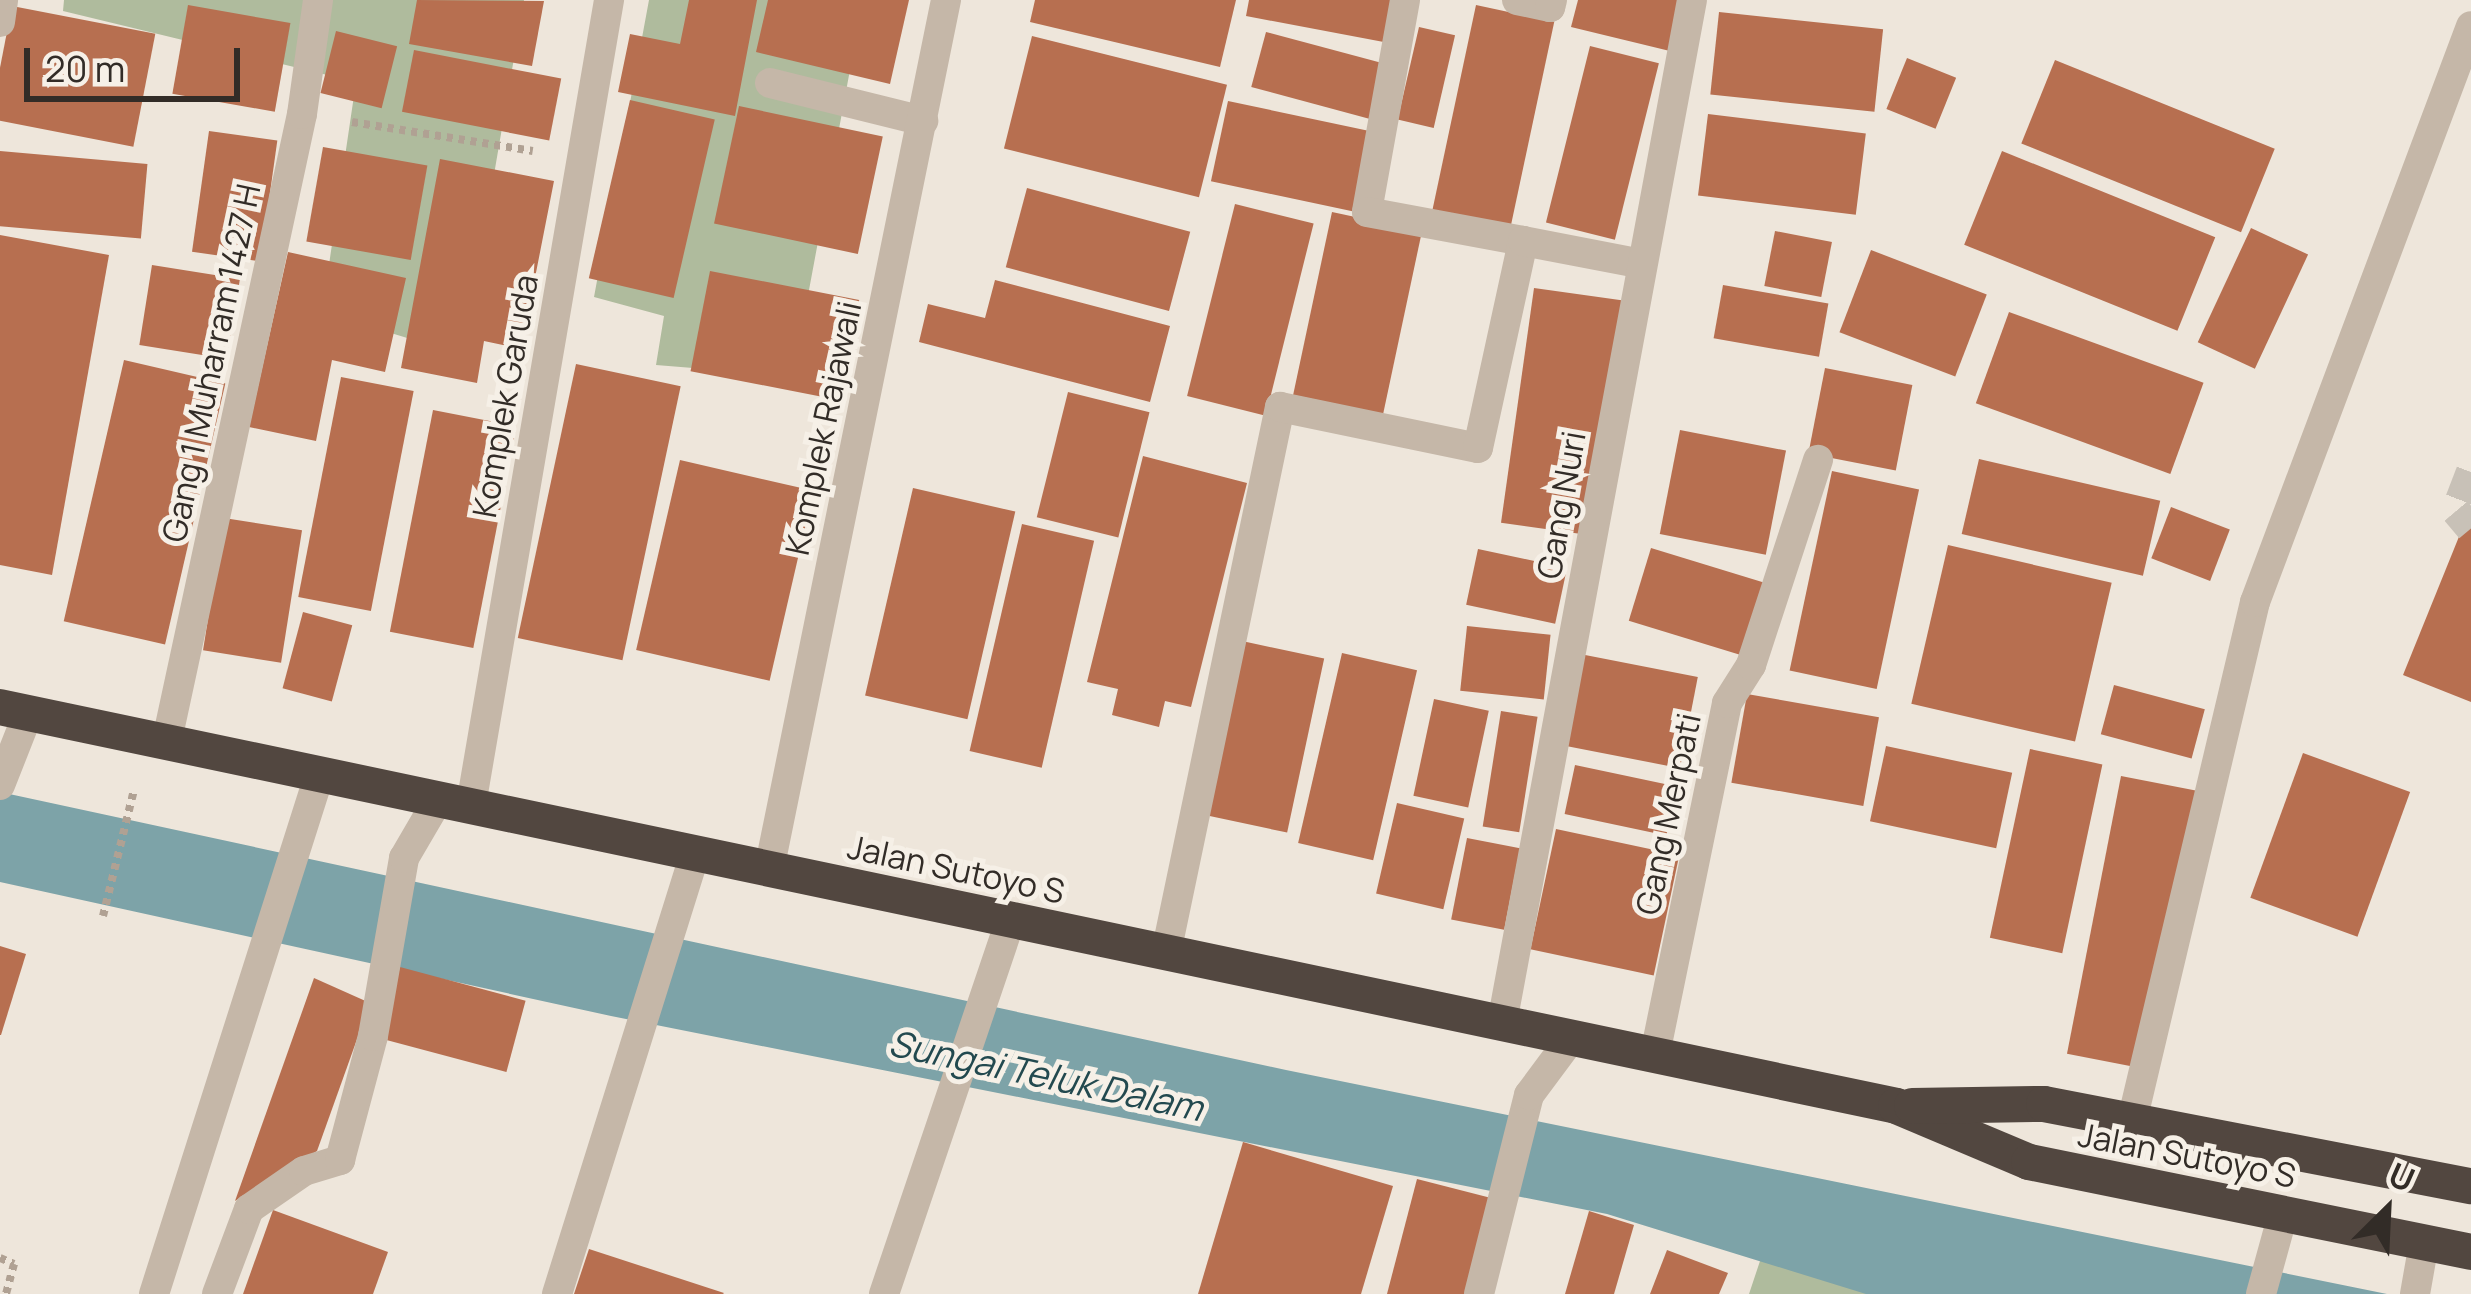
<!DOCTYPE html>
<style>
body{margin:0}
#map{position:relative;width:2471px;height:1294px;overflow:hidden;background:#eee6db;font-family:Manrope,sans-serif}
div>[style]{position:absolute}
.green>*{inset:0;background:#afbb9d}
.water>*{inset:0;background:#7da3a8}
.building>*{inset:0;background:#b76f50;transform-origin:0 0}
.minor-tunnel>*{height:30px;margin-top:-15px;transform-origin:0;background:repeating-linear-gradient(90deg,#c8c1b7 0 30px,transparent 0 45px)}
.path>*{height:8px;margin-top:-4px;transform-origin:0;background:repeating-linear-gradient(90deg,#b0a193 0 6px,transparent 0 12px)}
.minor>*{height:30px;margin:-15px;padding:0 15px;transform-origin:15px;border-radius:15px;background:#c5b7a8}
.highway>*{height:36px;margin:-18px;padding:0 18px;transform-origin:18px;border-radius:18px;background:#524740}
span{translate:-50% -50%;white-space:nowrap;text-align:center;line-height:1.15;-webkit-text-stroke:10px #f6f0e7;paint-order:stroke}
.street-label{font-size:33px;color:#322c27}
.water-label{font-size:36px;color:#22494f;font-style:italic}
.north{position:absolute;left:2327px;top:1150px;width:120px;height:120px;-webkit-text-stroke:9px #f6f0e7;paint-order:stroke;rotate:24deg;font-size:33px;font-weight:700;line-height:48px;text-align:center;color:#322c27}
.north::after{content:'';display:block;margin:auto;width:42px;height:54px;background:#322c27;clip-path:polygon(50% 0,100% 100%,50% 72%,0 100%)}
.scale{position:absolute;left:24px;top:48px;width:216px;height:54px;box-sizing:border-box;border:6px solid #322c27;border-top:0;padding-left:15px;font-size:36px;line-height:42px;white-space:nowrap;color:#322c27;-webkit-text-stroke:9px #f6f0e7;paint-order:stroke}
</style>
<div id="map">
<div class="green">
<i style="clip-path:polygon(64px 0,524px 0,463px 355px,322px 312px,356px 82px,63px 11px)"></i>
<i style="clip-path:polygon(649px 0,863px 0,793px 376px,656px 365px,664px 316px,594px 297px)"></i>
<i style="clip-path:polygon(1763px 1252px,1973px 1294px,1749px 1294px)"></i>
</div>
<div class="water">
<i style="clip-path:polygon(0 792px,1286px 1070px,2387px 1294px,1866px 1294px,1607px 1214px,611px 1016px,0 882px)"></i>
</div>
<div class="building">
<i style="clip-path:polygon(417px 0,544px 1px,532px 66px,409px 44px)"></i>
<i style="clip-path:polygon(689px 0,757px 0,735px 116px,618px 92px,630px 34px,680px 44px)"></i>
<i style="clip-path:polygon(768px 0,909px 0,890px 84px,756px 52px)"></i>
<i style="clip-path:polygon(1035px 0,1236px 0,1220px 67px,1030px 22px)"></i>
<i style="clip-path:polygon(1249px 0,1396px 0,1389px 43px,1246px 16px)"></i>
<i style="clip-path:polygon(1578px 0,1686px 0,1674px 52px,1571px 27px)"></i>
<i style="left:188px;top:5px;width:104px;height:90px;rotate:10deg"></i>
<i style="left:1476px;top:5px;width:80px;height:218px;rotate:12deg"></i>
<i style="left:12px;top:6px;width:146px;height:115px;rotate:11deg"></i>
<i style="left:1719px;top:12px;width:165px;height:83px;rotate:6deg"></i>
<i style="left:1419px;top:27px;width:37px;height:95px;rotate:13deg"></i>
<i style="left:336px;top:31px;width:63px;height:64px;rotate:14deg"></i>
<i style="left:1266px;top:32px;width:123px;height:57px;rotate:15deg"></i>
<i style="left:1032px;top:36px;width:201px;height:116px;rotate:14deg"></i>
<i style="left:1590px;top:46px;width:71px;height:182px;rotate:14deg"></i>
<i style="left:414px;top:50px;width:150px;height:63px;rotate:11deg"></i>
<i style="left:1907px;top:58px;width:53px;height:55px;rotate:22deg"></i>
<i style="left:2055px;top:60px;width:237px;height:90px;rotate:22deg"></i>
<i style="left:630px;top:100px;width:87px;height:183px;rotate:13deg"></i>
<i style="left:1228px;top:101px;width:147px;height:82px;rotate:12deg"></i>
<i style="left:739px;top:106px;width:147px;height:120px;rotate:12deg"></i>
<i style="left:1708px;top:114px;width:159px;height:82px;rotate:7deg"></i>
<i style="left:209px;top:131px;width:69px;height:122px;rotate:8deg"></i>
<i style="left:323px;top:147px;width:106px;height:96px;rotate:10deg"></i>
<i style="left:0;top:151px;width:148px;height:75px;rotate:5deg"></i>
<i style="left:2002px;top:151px;width:230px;height:101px;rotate:22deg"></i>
<i style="clip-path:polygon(440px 159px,554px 181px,521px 349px,484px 341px,477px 383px,401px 368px)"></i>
<i style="left:1027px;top:188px;width:169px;height:82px;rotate:15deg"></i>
<i style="left:1235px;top:204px;width:81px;height:198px;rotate:14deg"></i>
<i style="left:1332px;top:212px;width:92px;height:187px;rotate:12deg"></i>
<i style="left:2251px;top:228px;width:63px;height:126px;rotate:25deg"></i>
<i style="left:1775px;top:231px;width:58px;height:56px;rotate:11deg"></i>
<i style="clip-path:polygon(0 235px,109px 255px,52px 575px,0 565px)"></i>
<i style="left:1871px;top:250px;width:124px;height:88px;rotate:21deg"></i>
<i style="clip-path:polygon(288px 252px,406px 278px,385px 372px,332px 360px,316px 441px,249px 427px)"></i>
<i style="left:152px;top:265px;width:89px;height:81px;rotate:9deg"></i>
<i style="left:710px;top:271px;width:152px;height:102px;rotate:11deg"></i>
<i style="clip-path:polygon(995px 280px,1170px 326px,1150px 402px,919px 342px,928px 304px,985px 318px)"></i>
<i style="left:1723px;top:285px;width:107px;height:54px;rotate:10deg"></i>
<i style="left:1534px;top:288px;width:92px;height:237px;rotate:8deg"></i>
<i style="left:2009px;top:312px;width:207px;height:97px;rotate:20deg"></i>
<i style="left:124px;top:360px;width:104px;height:268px;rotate:13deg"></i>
<i style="left:576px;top:364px;width:107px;height:280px;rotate:12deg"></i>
<i style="left:1825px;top:368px;width:89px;height:87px;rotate:11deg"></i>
<i style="left:341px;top:377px;width:74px;height:224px;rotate:11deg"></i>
<i style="left:1068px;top:392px;width:84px;height:129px;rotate:14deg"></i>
<i style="left:433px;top:410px;width:85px;height:226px;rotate:11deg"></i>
<i style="left:1680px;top:430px;width:108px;height:106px;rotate:11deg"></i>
<i style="clip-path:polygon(1143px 456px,1247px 483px,1191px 707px,1165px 701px,1159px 727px,1112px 715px,1118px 689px,1087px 682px)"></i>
<i style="left:1979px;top:459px;width:186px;height:77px;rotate:13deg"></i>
<i style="left:680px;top:460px;width:137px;height:195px;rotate:13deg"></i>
<i style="left:1832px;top:471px;width:89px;height:204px;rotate:12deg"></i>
<i style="left:913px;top:488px;width:105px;height:213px;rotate:13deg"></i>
<i style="left:2171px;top:507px;width:63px;height:55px;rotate:21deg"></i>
<i style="clip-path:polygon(2471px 507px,2471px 702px,2403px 675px)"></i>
<i style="left:224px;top:518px;width:79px;height:134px;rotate:9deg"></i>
<i style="left:1022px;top:524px;width:74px;height:233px;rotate:13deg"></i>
<i style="left:1948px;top:545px;width:168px;height:163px;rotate:13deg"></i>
<i style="left:1651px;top:548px;width:123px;height:76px;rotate:17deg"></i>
<i style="left:1478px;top:549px;width:91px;height:57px;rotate:12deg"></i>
<i style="left:303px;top:612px;width:51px;height:79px;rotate:15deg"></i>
<i style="left:1467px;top:626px;width:84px;height:65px;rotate:6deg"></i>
<i style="left:1242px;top:641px;width:84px;height:178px;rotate:12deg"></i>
<i style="left:1342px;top:653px;width:77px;height:195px;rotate:13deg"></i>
<i style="left:1580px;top:654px;width:120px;height:93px;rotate:11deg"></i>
<i style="left:2114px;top:685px;width:94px;height:51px;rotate:15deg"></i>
<i style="left:1747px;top:694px;width:134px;height:90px;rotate:10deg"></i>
<i style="left:1434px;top:699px;width:56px;height:99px;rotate:12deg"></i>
<i style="left:1501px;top:711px;width:37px;height:117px;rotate:9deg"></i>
<i style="left:1886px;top:746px;width:129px;height:77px;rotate:12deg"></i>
<i style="left:2030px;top:749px;width:74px;height:193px;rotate:12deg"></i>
<i style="left:2303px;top:753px;width:114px;height:154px;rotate:20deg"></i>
<i style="left:1575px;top:765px;width:104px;height:50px;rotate:12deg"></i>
<i style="left:2121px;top:776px;width:76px;height:283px;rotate:11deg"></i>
<i style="left:1397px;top:803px;width:69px;height:93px;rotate:13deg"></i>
<i style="left:1556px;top:829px;width:126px;height:123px;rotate:12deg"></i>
<i style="left:1467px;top:838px;width:54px;height:83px;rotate:11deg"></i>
<i style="clip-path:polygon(0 946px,26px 954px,1px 1035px,0 1035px)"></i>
<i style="left:400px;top:967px;width:130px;height:74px;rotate:15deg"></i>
<i style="clip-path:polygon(314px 978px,370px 1003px,317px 1151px,235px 1201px)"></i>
<i style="clip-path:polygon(1243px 1142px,1393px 1186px,1361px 1294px,1198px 1294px)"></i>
<i style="clip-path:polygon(1417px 1179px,1495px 1199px,1470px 1294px,1387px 1294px)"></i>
<i style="clip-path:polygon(273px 1210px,388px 1252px,373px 1294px,243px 1294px)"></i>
<i style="clip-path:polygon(1589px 1211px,1634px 1225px,1614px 1294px,1565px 1294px)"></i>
<i style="clip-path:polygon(589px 1249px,724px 1293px,723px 1294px,574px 1294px)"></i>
<i style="clip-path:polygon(1667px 1250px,1728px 1273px,1719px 1294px,1650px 1294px)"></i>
</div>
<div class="minor-tunnel">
<i style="left:2471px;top:472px;width:42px;rotate:111deg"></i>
<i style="left:2456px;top:511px;width:23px;rotate:50deg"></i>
</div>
<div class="path">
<i style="left:352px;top:122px;width:183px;rotate:9.1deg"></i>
<i style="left:103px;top:916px;width:130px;rotate:-76.2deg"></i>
<i style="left:0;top:1258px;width:15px;rotate:23deg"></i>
<i style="left:14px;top:1264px;width:31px;rotate:105deg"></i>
</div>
<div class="minor">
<i style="left:1405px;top:0;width:215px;rotate:100.2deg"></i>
<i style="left:1367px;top:212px;width:159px;rotate:10.5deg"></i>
<i style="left:1517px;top:0;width:34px;rotate:12deg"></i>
<i style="left:1550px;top:7px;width:7px;rotate:-74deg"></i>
<i style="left:0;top:22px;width:22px;rotate:-82deg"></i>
<i style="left:770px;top:83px;width:158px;rotate:13.9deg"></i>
<i style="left:167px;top:740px;width:640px;rotate:-77.83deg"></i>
<i style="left:302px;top:114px;width:115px;rotate:-82deg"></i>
<i style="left:0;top:785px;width:76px;rotate:-68.5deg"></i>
<i style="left:471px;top:805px;width:817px;rotate:-80.27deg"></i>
<i style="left:769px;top:870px;width:888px;rotate:-78.5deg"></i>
<i style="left:1166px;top:953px;width:558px;rotate:-78.21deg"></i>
<i style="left:1280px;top:407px;width:202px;rotate:11.7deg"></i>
<i style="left:1478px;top:448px;width:212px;rotate:-77.7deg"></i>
<i style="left:1523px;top:241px;width:121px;rotate:10.9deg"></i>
<i style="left:1502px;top:1023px;width:1040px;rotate:-79.48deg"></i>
<i style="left:1655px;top:1054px;width:358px;rotate:-78.4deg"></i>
<i style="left:1727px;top:703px;width:45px;rotate:-57.7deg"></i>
<i style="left:1751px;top:665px;width:216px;rotate:-71.9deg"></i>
<i style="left:2132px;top:1121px;width:533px;rotate:-76.67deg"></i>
<i style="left:2255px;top:602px;width:615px;rotate:-69.44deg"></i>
<i style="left:154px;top:1294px;width:547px;rotate:-72.33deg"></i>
<i style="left:217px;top:1294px;width:91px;rotate:-69.4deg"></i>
<i style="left:249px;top:1209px;width:67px;rotate:-34.6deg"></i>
<i style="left:304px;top:1171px;width:38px;rotate:-17deg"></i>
<i style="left:340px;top:1160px;width:128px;rotate:-75.1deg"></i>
<i style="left:373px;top:1036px;width:181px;rotate:-80.1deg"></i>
<i style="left:404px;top:858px;width:69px;rotate:-59.7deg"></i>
<i style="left:557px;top:1294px;width:461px;rotate:-72.6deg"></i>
<i style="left:884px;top:1294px;width:394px;rotate:-71.3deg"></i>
<i style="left:1479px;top:1294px;width:205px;rotate:-75.9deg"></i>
<i style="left:1529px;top:1095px;width:72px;rotate:-53.4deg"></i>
<i style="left:2261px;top:1294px;width:83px;rotate:-74.6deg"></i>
<i style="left:2415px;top:1294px;width:52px;rotate:-80deg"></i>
</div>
<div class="highway">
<i style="left:0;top:707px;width:1938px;rotate:11.88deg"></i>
<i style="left:1896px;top:1106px;width:144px;rotate:22.8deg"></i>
<i style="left:2029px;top:1162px;width:451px;rotate:11.5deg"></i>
<i style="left:1912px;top:1106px;width:132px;rotate:-0.9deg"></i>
<i style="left:2044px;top:1104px;width:435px;rotate:10.9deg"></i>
</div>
<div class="street-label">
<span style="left:211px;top:363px;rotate:-78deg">Gang 1 Muharram 1427 H</span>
<span style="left:505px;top:396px;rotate:-80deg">Komplek Garuda</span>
<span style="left:823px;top:428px;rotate:-78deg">Komplek Rajawali</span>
<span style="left:1561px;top:505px;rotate:-80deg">Gang Nuri</span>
<span style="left:1668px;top:814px;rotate:-78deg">Gang Merpati</span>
<span style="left:956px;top:869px;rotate:12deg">Jalan Sutoyo S</span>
<span style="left:2187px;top:1155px;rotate:11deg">Jalan Sutoyo S</span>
</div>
<div class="water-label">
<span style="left:1046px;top:1075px;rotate:12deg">Sungai Teluk Dalam</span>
</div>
<div class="north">U</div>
<div class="scale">20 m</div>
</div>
